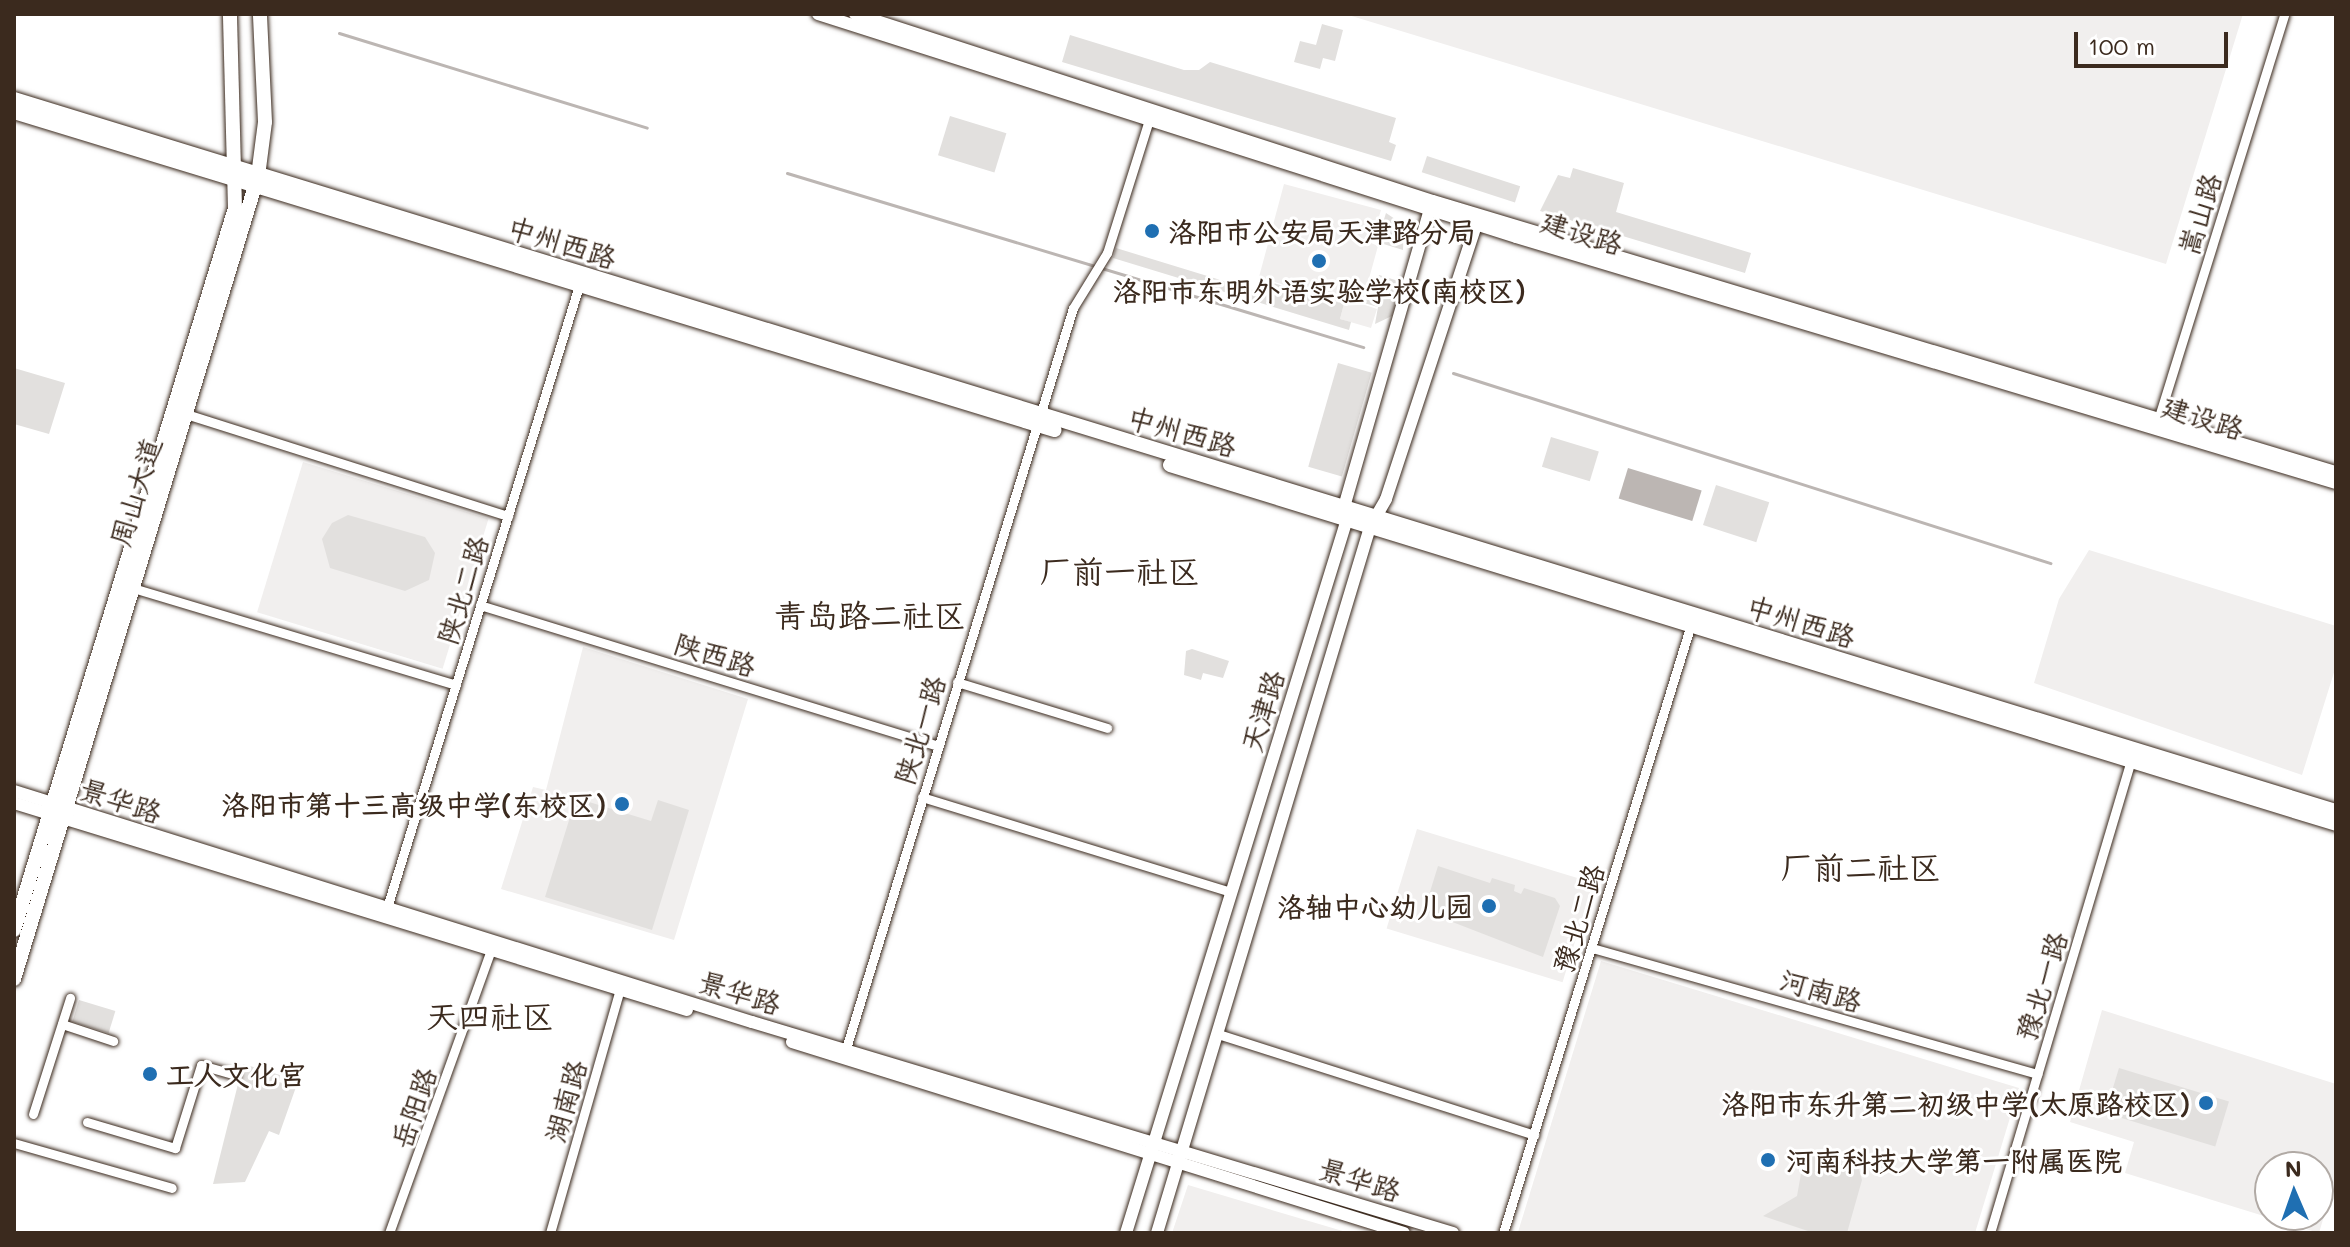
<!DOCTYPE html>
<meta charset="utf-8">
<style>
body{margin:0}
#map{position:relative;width:2350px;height:1247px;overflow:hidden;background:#fff;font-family:Mali,"LXGW WenKai TC",sans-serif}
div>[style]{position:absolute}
.built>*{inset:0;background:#f1efee;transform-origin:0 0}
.green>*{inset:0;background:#e2e0de;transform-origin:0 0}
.water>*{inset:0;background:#bcb6b3;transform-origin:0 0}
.stream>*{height:3px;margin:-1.5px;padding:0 1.5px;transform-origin:1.5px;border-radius:1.5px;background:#bcb6b3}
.roads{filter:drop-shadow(0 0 2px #3b2a1e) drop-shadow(0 0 2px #3b2a1e)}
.street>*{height:9px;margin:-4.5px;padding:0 4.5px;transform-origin:4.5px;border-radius:4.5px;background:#fff}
.secondary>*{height:12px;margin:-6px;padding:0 6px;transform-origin:6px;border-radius:6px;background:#fff}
.primary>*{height:14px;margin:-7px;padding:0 7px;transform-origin:7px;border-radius:7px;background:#fff}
.dots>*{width:22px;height:22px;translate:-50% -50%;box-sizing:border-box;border:4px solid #fff;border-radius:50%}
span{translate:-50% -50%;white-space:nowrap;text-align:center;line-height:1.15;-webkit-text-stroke:6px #fff;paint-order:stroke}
.street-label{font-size:28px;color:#3b2a1e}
.poi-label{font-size:28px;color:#3b2a1e;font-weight:700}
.left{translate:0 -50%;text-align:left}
.right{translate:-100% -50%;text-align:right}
.quarter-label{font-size:32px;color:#3b2a1e}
.frame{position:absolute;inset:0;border:16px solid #3b2a1e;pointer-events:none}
.north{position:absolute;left:2254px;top:1151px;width:80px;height:80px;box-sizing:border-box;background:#fff;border:2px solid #b1aaa5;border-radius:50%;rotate:358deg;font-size:22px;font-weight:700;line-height:32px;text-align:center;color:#3b2a1e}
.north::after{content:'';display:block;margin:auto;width:28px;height:36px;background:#1f6fb2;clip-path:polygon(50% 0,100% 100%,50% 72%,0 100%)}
.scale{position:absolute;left:2074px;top:32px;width:154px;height:36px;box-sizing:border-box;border:4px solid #3b2a1e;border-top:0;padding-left:10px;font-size:24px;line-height:28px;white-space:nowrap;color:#3b2a1e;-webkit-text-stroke:6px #fff;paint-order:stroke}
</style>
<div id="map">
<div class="built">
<i style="clip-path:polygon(1345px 14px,2243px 14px,2166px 264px)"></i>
<i style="clip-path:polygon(1284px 184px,1381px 210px,1371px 243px,1378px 246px,1362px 304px,1377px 309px,1371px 328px,1340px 319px,1344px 304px,1259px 277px)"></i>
<i style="left:303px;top:462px;width:194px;height:157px;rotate:17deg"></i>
<i style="clip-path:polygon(2089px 550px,2336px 626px,2336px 666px,2302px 775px,2034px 683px,2059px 599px)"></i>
<i style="clip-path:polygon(583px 647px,748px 699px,674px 940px,501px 889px,533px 787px,546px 790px)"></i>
<i style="left:1417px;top:829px;width:184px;height:104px;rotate:17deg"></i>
<i style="clip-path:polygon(1601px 961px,2019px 1088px,1975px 1233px,1518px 1232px)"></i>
<i style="clip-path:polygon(evenodd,2102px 1010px,2336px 1084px,2336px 1175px,2319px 1233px,2125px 1173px,2134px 1142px,2070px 1122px,2102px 1010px,2270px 1167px,2318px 1167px,2318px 1215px,2270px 1215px,2270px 1167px)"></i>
<i style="clip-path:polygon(1188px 1185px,1346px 1232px,1172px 1233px)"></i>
</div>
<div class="green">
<i style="clip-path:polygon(1322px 24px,1343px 30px,1335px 61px,1323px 58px,1320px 69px,1294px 62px,1300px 41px,1316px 45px)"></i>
<i style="clip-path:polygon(1070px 35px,1184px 70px,1199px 70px,1210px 62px,1396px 118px,1389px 142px,1396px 145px,1391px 161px,1062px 62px)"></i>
<i style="left:950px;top:116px;width:59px;height:41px;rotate:17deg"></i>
<i style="left:1427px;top:156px;width:98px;height:17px;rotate:18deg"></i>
<i style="clip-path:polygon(1573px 168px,1624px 183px,1616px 212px,1751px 253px,1745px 273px,1540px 211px,1558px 175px,1570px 178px)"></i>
<i style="clip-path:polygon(1386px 213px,1404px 225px,1403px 250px,1377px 242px)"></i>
<i style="clip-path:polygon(1116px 248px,1266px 294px,1270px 282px,1344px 304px,1340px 319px,1351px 322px,1349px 330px,1113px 258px)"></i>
<i style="clip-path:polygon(1379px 275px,1405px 283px,1392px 316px,1375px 324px,1378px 307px,1364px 303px,1371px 280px,1376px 281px)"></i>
<i style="left:1338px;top:363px;width:35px;height:108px;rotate:16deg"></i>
<i style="clip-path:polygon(14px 368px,65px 383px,49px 434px,14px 424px)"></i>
<i style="left:1551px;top:437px;width:50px;height:31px;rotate:17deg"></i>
<i style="left:1716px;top:485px;width:56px;height:42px;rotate:18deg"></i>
<i style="clip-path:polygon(348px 515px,425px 537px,435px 553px,429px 580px,405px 591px,330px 568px,322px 539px,332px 523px)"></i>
<i style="clip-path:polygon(1192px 649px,1229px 661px,1223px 678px,1203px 673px,1201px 680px,1184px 675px,1186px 651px)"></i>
<i style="clip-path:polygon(576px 798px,651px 821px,658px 800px,689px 810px,652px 930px,545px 897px)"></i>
<i style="clip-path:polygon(1438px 866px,1490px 883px,1492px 878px,1515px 885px,1514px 891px,1521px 894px,1524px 888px,1555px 898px,1560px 906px,1543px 957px,1424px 911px)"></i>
<i style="left:79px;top:1000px;width:38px;height:23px;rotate:17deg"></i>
<i style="clip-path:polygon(243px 1064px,280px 1075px,279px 1082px,296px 1087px,279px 1135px,269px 1131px,245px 1182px,213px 1184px)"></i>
<i style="left:2119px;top:1068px;width:115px;height:47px;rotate:17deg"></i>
<i style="clip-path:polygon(1792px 1150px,1859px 1169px,1862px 1180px,1847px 1233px,1814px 1233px,1763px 1216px,1797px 1196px,1802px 1168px)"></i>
</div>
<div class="water">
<i style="left:1628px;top:468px;width:77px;height:32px;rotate:17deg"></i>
</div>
<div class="stream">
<i style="left:339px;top:33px;width:322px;rotate:17.1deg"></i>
<i style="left:787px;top:173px;width:602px;rotate:16.81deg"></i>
<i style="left:1453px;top:373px;width:627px;rotate:17.65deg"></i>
</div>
<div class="roads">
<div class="street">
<i style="left:186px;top:414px;width:338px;rotate:17.6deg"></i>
<i style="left:2157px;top:423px;width:428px;rotate:-72.7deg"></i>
<i style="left:133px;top:588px;width:337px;rotate:16.7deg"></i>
<i style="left:480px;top:605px;width:478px;rotate:17.1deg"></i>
<i style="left:957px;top:682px;width:157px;rotate:17deg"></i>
<i style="left:922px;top:797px;width:322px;rotate:17.1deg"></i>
<i style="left:385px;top:914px;width:661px;rotate:-72.85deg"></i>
<i style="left:1592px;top:948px;width:463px;rotate:15.8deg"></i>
<i style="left:62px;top:1024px;width:54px;rotate:18.4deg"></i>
<i style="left:1218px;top:1034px;width:332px;rotate:17.7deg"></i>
<i style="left:844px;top:1055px;width:781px;rotate:-72.96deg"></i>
<i style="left:1073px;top:308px;width:65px;rotate:-58.3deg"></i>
<i style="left:1107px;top:253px;width:143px;rotate:-72.5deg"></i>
<i style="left:33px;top:1114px;width:122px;rotate:-72.3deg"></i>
<i style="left:87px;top:1122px;width:92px;rotate:16.5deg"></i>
<i style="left:175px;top:1148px;width:87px;rotate:-72.6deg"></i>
<i style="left:201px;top:1065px;width:36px;rotate:16deg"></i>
<i style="left:14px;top:1143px;width:164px;rotate:15.9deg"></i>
<i style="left:389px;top:1233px;width:301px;rotate:-70.2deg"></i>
<i style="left:550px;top:1233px;width:257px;rotate:-74deg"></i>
<i style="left:1503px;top:1233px;width:641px;rotate:-72.84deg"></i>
<i style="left:1990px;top:1233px;width:496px;rotate:-73.4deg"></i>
</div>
<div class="secondary">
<i style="left:818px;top:14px;width:733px;rotate:17.72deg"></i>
<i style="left:1516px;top:237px;width:856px;rotate:16.7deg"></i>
<i style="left:855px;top:14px;width:607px;rotate:17.93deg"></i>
<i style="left:1433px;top:201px;width:943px;rotate:16.71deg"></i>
<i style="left:14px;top:791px;width:773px;rotate:17.38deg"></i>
<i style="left:752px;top:1022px;width:732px;rotate:16.75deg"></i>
<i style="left:14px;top:803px;width:704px;rotate:17.1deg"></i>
<i style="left:792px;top:1042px;width:641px;rotate:17.33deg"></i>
<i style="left:1126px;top:1233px;width:747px;rotate:-72.8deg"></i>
<i style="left:1347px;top:519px;width:12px;rotate:-104deg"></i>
<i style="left:1344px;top:507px;width:316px;rotate:-73.9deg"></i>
<i style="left:1157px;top:1233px;width:737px;rotate:-73.21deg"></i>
<i style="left:1370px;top:527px;width:32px;rotate:-60deg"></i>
<i style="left:1386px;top:499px;width:294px;rotate:-71.8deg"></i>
</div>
<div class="primary">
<i style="left:14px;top:99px;width:2429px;rotate:17.05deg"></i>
<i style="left:14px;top:112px;width:1088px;rotate:17deg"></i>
<i style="left:1170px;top:465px;width:1220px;rotate:17.11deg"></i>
<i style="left:14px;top:930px;width:755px;rotate:-72.98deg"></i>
<i style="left:235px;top:208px;width:194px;rotate:-91.5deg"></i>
<i style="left:14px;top:979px;width:839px;rotate:-73.1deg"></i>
<i style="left:258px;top:176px;width:54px;rotate:-82.6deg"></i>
<i style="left:265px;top:122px;width:108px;rotate:-92.7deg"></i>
</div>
</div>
<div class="dots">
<i style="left:1152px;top:231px;background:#1f6fb2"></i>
<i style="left:1319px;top:261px;background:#1f6fb2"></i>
<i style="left:622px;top:804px;background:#1f6fb2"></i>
<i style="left:1489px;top:906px;background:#1f6fb2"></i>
<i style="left:150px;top:1074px;background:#1f6fb2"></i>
<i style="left:2206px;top:1103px;background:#1f6fb2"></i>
<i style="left:1768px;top:1160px;background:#1f6fb2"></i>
</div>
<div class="street-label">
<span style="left:2199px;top:214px;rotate:-73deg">嵩山路</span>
<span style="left:1582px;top:232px;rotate:17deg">建设路</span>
<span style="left:562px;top:242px;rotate:17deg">中州西路</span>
<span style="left:2203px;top:417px;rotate:17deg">建设路</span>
<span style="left:1182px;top:431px;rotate:16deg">中州西路</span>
<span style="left:135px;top:492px;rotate:-73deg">周山大道</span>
<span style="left:462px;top:590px;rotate:-73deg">陕北二路</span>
<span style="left:1801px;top:621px;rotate:17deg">中州西路</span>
<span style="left:715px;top:654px;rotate:17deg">陕西路</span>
<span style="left:1262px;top:711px;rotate:-73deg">天津路</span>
<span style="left:919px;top:730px;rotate:-73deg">陕北一路</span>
<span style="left:121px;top:800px;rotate:18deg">景华路</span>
<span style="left:1578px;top:918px;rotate:-73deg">豫北二路</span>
<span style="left:2041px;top:986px;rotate:-73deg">豫北一路</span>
<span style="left:1821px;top:990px;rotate:16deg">河南路</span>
<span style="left:740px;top:992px;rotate:17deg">景华路</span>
<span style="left:565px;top:1101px;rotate:-74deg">湖南路</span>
<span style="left:413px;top:1108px;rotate:-71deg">岳阳路</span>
<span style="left:1360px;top:1179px;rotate:17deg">景华路</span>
</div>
<div class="poi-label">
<span class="left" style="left:1168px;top:231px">洛阳市公安局天津路分局</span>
<span style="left:1319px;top:290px">洛阳市东明外语实验学校(南校区)</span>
<span class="right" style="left:606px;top:804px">洛阳市第十三高级中学(东校区)</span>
<span class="right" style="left:1473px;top:906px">洛轴中心幼儿园</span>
<span class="left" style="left:166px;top:1074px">工人文化宫</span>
<span class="right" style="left:2190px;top:1103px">洛阳市东升第二初级中学(太原路校区)</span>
<span class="left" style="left:1786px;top:1160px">河南科技大学第一附属医院</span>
</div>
<div class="quarter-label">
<span style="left:1120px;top:570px">厂前一社区</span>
<span style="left:870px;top:614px">青岛路二社区</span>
<span style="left:1861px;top:866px">厂前二社区</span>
<span style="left:490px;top:1015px">天四社区</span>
</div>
<div class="frame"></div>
<div class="north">N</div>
<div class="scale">100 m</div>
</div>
